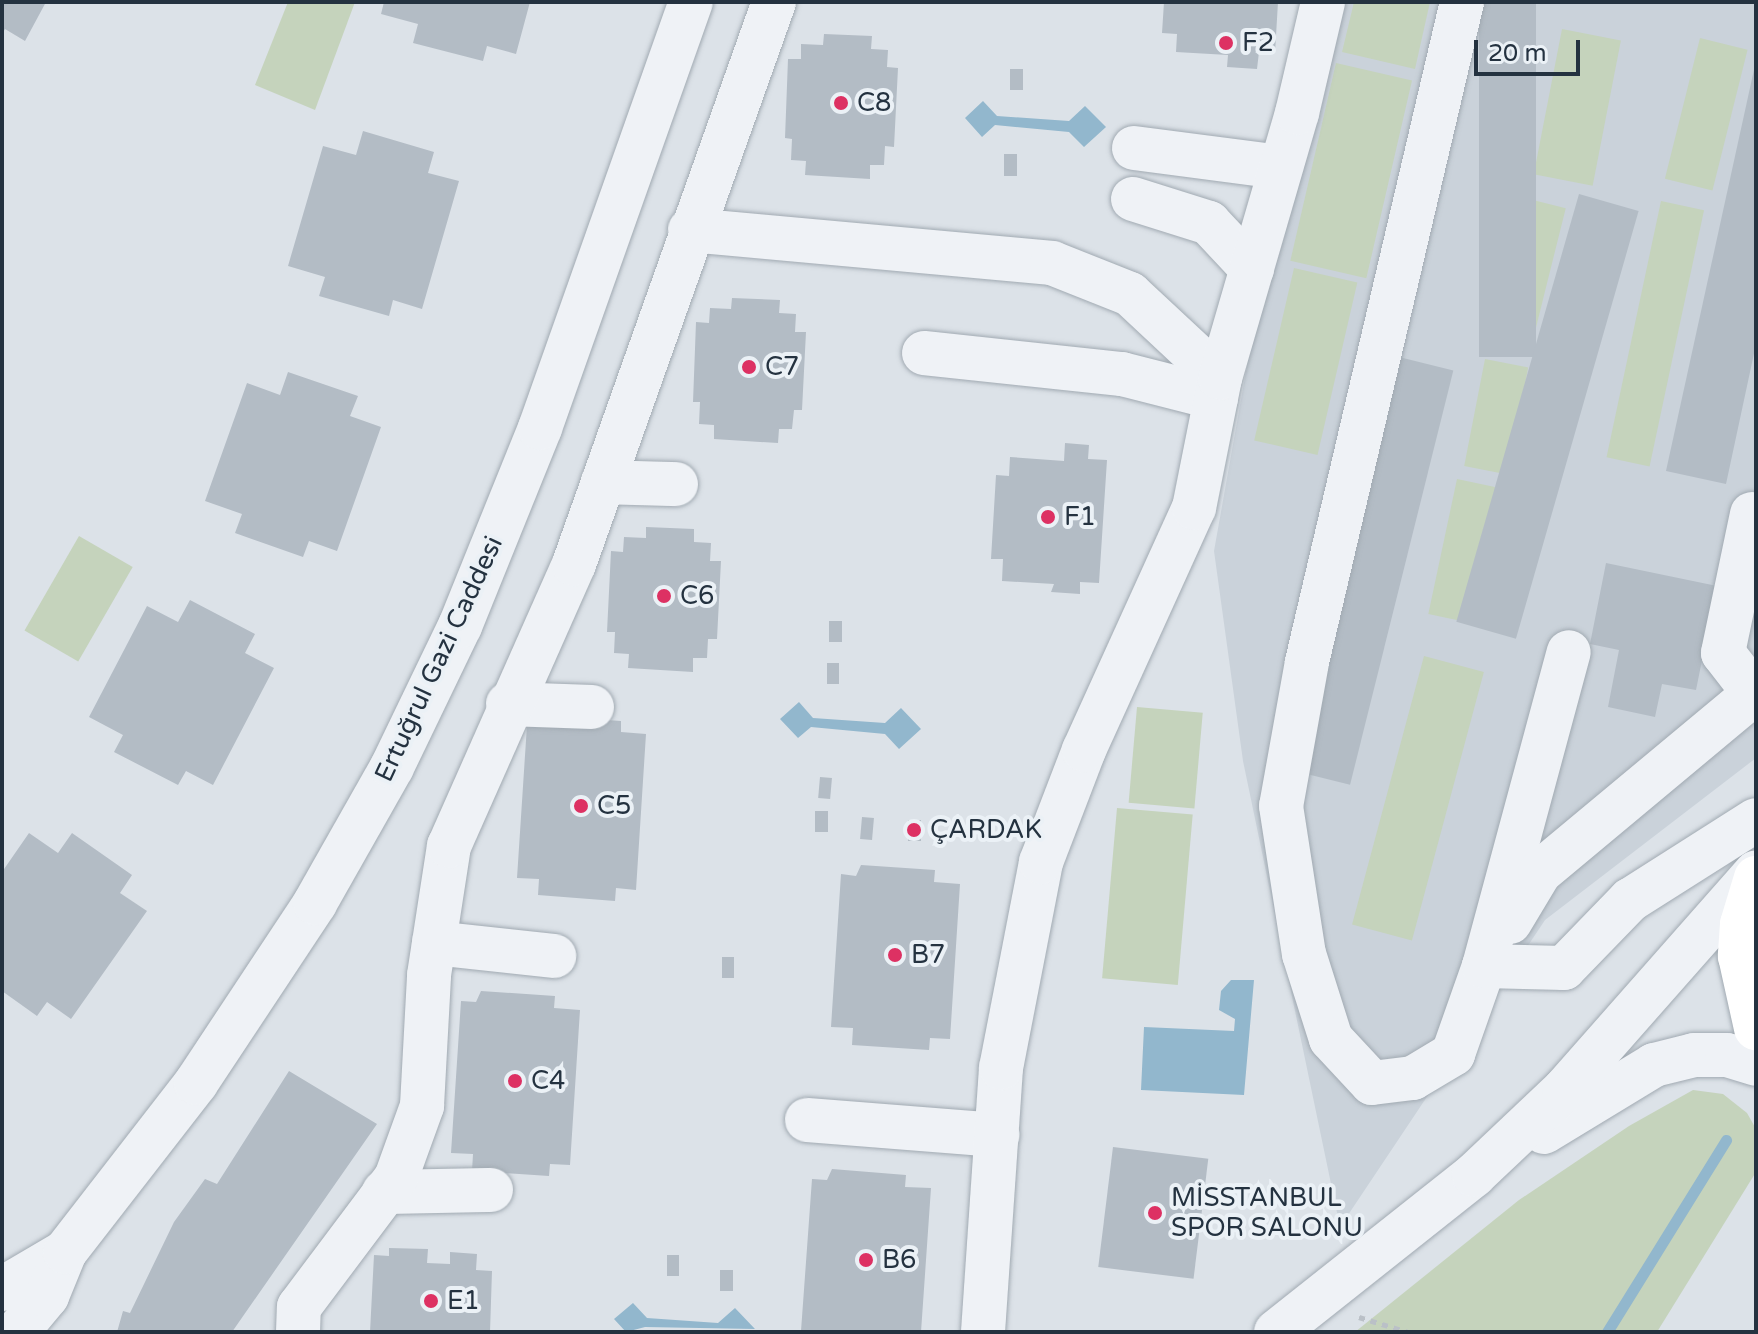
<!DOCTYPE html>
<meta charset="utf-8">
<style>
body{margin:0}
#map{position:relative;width:1758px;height:1334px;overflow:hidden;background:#dce2e8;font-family:"Varela Round",sans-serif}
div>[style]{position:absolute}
.built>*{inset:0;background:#cad2da}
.green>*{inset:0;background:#c5d3bc;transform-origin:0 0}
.water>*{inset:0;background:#92b7cd}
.stream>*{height:11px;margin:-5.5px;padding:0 5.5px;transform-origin:5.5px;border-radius:5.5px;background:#92b7cd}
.building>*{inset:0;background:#b3bcc5;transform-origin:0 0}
.path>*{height:5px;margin-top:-2.5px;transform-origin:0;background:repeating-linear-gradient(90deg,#bac0c7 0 6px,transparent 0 12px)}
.roads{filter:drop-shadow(0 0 2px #a1aab2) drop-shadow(0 0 2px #a1aab2)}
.minor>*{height:44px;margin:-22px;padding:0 22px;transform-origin:22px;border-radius:22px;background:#eff2f6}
.major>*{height:44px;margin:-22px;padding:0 22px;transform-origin:22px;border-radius:22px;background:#fff}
.dots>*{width:22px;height:22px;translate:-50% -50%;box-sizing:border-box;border:4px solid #ebf1f6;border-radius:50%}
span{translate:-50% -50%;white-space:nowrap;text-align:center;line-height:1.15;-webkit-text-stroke:8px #ebf1f6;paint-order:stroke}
.poi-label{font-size:26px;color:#243240}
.left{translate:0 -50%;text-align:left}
.street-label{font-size:26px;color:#243240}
.frame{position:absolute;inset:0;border:4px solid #243240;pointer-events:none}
.scale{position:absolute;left:1474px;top:40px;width:106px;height:36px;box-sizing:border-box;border:4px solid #243240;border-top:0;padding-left:10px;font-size:24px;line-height:28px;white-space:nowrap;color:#243240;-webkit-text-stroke:6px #ebf1f6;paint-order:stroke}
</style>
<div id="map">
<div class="built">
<i style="clip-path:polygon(1345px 2px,1756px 2px,1756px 758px,1545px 920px,1340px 1227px,1243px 761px,1214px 551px,1257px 310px)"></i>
</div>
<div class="green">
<i style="clip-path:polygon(288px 2px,355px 2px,315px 110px,255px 85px)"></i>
<i style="clip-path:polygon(1354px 2px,1430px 2px,1415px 69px,1342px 52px)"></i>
<i style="left:1562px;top:29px;width:60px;height:148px;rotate:11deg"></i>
<i style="left:1700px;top:38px;width:49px;height:145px;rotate:14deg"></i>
<i style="left:1336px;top:63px;width:78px;height:203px;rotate:13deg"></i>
<i style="left:1525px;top:198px;width:42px;height:146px;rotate:14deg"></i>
<i style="left:1661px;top:201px;width:44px;height:262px;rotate:12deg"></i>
<i style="left:1294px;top:268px;width:65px;height:177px;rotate:13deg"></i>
<i style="left:1485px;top:359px;width:44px;height:109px;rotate:11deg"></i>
<i style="left:1457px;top:479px;width:40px;height:138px;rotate:12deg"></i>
<i style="left:79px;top:536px;width:62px;height:109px;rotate:30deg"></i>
<i style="left:1424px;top:656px;width:62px;height:278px;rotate:15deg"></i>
<i style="left:1137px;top:707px;width:66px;height:96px;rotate:5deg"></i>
<i style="left:1117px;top:808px;width:76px;height:171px;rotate:5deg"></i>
<i style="clip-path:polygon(1693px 1090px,1723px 1094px,1747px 1113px,1756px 1129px,1756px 1172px,1657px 1332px,1355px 1332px,1519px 1200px,1629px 1126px)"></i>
</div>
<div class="water">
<i style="clip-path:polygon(983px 101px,997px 116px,1069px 121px,1085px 106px,1106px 127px,1084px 147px,1069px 132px,995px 125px,982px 137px,965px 118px)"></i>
<i style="clip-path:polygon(799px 702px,813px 718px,885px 723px,901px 708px,921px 729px,899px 749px,885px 734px,811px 727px,798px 738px,780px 719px)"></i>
<i style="clip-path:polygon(1231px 980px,1254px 980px,1244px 1095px,1141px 1090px,1144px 1027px,1234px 1031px,1235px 1019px,1219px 1010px,1221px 991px)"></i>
<i style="clip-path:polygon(633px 1303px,647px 1318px,718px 1323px,735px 1308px,755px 1329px,645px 1327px,626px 1332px,614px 1319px)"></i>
</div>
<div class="stream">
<i style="left:1607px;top:1332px;width:226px;rotate:-58.2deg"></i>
</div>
<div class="building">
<i style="clip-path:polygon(2px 2px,46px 2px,25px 41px,5px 29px,2px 34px)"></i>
<i style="clip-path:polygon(384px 2px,530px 2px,516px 54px,487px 46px,483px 61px,413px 43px,418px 24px,381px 14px)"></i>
<i style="clip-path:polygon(1164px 2px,1278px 2px,1275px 53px,1259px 52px,1257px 69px,1227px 67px,1228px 55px,1176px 52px,1177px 34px,1162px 33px)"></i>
<i style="left:1479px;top:2px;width:57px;height:355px"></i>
<i style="clip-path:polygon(824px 34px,872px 36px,871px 49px,888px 50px,887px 67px,898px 68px,894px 147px,885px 146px,884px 165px,870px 165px,870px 179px,805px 175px,806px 161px,791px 160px,792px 139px,785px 138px,788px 59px,801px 59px,801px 44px,823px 45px)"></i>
<i style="clip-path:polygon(1755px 65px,1756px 344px,1726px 484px,1666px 471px)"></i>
<i style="left:1010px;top:69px;width:13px;height:21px"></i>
<i style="clip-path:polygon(363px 131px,434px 152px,428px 173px,459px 181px,422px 309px,393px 300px,389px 316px,319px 296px,325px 277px,288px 266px,323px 146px,356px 155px)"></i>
<i style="left:1004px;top:154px;width:13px;height:22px"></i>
<i style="left:1579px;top:194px;width:62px;height:445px;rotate:16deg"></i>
<i style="clip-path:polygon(732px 298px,780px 300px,779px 313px,796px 314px,795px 332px,806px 332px,802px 410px,794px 410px,792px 429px,779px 429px,778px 443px,714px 439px,714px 425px,699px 424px,700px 402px,693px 402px,696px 322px,709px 323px,710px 308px,731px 309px)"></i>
<i style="left:1399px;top:357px;width:56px;height:427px;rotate:14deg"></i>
<i style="clip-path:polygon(288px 372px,358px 396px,350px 416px,381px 427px,337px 551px,309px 541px,303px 557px,235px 533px,242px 514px,205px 501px,247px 383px,280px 395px)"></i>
<i style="clip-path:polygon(1065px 443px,1089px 445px,1088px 459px,1107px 460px,1099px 583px,1080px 582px,1080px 594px,1051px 592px,1054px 584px,1002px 581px,1003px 559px,991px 559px,996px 475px,1009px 476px,1010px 457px,1064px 461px)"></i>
<i style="clip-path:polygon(646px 527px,694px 529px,694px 542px,711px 543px,710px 561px,721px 561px,717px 639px,708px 639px,707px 658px,693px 658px,693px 672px,628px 668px,629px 654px,614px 653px,615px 632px,607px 632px,611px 551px,623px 552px,624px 537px,646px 538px)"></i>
<i style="clip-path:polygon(1606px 563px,1717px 586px,1696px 690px,1662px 684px,1655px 717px,1608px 707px,1619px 650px,1590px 644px)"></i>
<i style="clip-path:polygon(190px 600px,255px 634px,245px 653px,274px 668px,213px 785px,186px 771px,178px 785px,114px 752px,123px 735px,89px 717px,147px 606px,178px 622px)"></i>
<i style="left:829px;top:621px;width:13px;height:21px"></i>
<i style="left:827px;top:663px;width:12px;height:21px"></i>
<i style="clip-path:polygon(547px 716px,621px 721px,621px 732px,646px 734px,636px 890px,616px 888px,615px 901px,538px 895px,539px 879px,517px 878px,527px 725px)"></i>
<i style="left:820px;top:777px;width:12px;height:21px;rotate:5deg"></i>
<i style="left:815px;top:811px;width:13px;height:21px"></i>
<i style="left:862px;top:817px;width:12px;height:22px;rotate:5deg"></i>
<i style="left:908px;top:820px;width:13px;height:21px"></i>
<i style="clip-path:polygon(29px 833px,58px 853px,72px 833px,132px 875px,120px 893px,147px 911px,71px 1019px,47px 1002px,37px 1016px,2px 991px,2px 872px)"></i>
<i style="clip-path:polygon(861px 865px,935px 870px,934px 882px,960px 884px,950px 1039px,930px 1038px,929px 1050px,852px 1045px,853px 1028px,831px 1027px,841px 874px,856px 876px)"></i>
<i style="left:722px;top:957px;width:12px;height:21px"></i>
<i style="clip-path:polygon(481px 991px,555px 996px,554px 1008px,580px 1010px,570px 1165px,550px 1164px,549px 1176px,472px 1171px,473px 1154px,451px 1153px,461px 1001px,476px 1002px)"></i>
<i style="clip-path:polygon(289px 1071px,377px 1124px,232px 1332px,117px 1332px,123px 1311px,130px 1313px,174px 1222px,205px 1179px,217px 1184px)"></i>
<i style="left:1113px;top:1147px;width:96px;height:121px;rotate:7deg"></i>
<i style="clip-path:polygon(832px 1169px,906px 1175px,905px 1187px,931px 1188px,921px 1332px,801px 1331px,812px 1179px,827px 1180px)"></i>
<i style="clip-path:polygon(389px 1248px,428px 1249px,427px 1263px,450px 1264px,450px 1252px,477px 1254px,476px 1270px,492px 1271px,490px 1332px,370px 1332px,374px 1255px,389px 1256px)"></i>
<i style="left:667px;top:1255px;width:12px;height:21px"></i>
<i style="left:720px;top:1270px;width:13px;height:21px"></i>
</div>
<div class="path">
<i style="left:1359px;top:1317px;width:51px;rotate:17deg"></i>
</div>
<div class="roads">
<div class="minor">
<i style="left:1462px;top:2px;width:678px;rotate:103.22deg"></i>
<i style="left:1307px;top:662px;width:146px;rotate:100.2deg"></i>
<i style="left:1281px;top:806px;width:150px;rotate:81.2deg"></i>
<i style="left:1304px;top:954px;width:89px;rotate:72.4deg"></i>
<i style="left:1331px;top:1039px;width:60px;rotate:47deg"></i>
<i style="left:1372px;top:1083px;width:41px;rotate:-7deg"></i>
<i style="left:1413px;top:1078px;width:47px;rotate:-31deg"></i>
<i style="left:1453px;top:1054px;width:93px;rotate:-70.6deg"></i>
<i style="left:1484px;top:966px;width:325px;rotate:-74.9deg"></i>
<i style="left:1134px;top:148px;width:148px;rotate:7.4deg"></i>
<i style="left:1133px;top:199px;width:80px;rotate:17.5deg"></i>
<i style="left:1209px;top:223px;width:63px;rotate:46.9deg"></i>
<i style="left:690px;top:230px;width:364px;rotate:5.2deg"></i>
<i style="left:1052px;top:263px;width:84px;rotate:21.7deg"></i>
<i style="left:1130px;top:294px;width:123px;rotate:43deg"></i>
<i style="left:924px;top:353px;width:199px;rotate:6.1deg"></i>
<i style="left:1122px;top:374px;width:97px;rotate:14.3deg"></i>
<i style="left:603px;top:482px;width:73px;rotate:1.6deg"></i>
<i style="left:1752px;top:514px;width:142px;rotate:101.8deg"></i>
<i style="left:1723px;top:653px;width:51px;rotate:52.2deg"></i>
<i style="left:508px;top:704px;width:84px;rotate:2deg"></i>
<i style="left:1510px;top:922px;width:58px;rotate:-59deg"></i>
<i style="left:1540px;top:872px;width:281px;rotate:-39.8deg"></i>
<i style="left:434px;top:943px;width:121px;rotate:6.2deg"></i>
<i style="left:1484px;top:966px;width:80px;rotate:1.4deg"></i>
<i style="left:1564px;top:968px;width:95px;rotate:-45.9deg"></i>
<i style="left:1630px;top:900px;width:149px;rotate:-32.4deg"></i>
<i style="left:807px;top:1120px;width:191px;rotate:4.5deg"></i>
<i style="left:1544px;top:1132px;width:129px;rotate:-31.3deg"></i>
<i style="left:1654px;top:1065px;width:41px;rotate:-14deg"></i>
<i style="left:1694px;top:1055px;width:33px"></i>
<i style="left:1727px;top:1055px;width:30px;rotate:17deg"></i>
<i style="left:384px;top:1192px;width:107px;rotate:-1.1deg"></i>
<i style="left:2px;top:1289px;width:73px;rotate:-30.4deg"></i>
<i style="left:17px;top:1332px;width:47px;rotate:-50.2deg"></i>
<i style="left:47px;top:1296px;width:48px;rotate:-67.8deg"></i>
<i style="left:65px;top:1252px;width:214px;rotate:-52.2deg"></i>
<i style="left:196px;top:1083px;width:216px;rotate:-56.5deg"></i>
<i style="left:315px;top:903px;width:156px;rotate:-60.5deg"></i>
<i style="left:392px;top:767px;width:157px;rotate:-64.3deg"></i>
<i style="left:460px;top:626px;width:214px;rotate:-68deg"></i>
<i style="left:540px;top:428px;width:452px;rotate:-70.5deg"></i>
<i style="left:298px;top:1332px;width:25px;rotate:-88deg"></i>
<i style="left:299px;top:1307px;width:161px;rotate:-53.1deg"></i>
<i style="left:396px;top:1178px;width:77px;rotate:-70.1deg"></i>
<i style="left:422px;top:1106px;width:131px;rotate:-86.9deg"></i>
<i style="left:429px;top:975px;width:131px;rotate:-81.2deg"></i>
<i style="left:449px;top:846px;width:308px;rotate:-66.1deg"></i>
<i style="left:574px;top:564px;width:597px;rotate:-70.41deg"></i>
<i style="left:983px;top:1332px;width:265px;rotate:-86.1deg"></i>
<i style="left:1001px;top:1068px;width:210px;rotate:-79deg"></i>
<i style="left:1041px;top:862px;width:120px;rotate:-69deg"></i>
<i style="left:1084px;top:750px;width:266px;rotate:-65.6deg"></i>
<i style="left:1194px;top:508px;width:133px;rotate:-78.7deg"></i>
<i style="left:1220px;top:378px;width:276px;rotate:-73.8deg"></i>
<i style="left:1297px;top:113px;width:114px;rotate:-76.8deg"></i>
<i style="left:1276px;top:1332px;width:253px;rotate:-38.4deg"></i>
<i style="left:1474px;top:1175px;width:124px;rotate:-43.4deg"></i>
<i style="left:1564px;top:1090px;width:290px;rotate:-48.6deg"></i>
</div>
<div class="major">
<i style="left:1756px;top:878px;width:48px;rotate:106.9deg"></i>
<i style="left:1742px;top:924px;width:32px;rotate:94deg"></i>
<i style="left:1740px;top:956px;width:74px;rotate:77.5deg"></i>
</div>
</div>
<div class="dots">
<i style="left:1226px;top:43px;background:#dd3163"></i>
<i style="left:841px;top:103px;background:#dd3163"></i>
<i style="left:749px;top:367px;background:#dd3163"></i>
<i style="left:1048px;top:517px;background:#dd3163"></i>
<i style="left:664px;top:596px;background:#dd3163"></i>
<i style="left:581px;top:806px;background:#dd3163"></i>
<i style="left:914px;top:830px;background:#dd3163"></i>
<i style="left:895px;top:955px;background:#dd3163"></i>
<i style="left:515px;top:1081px;background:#dd3163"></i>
<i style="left:1155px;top:1213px;background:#dd3163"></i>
<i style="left:866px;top:1260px;background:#dd3163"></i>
<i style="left:431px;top:1301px;background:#dd3163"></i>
</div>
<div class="poi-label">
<span class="left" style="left:1242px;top:43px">F2</span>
<span class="left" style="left:857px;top:103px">C8</span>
<span class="left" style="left:765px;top:367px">C7</span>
<span class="left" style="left:1064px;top:517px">F1</span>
<span class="left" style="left:680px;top:596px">C6</span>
<span class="left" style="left:597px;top:806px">C5</span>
<span class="left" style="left:930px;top:830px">ÇARDAK</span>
<span class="left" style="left:911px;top:955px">B7</span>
<span class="left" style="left:531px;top:1081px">C4</span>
<span class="left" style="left:1171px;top:1213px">MİSSTANBUL<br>SPOR SALONU</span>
<span class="left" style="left:882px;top:1260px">B6</span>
<span class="left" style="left:447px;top:1301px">E1</span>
</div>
<div class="street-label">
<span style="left:439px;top:659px;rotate:-65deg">Ertuğrul Gazi Caddesi</span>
</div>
<div class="frame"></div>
<div class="scale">20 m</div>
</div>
